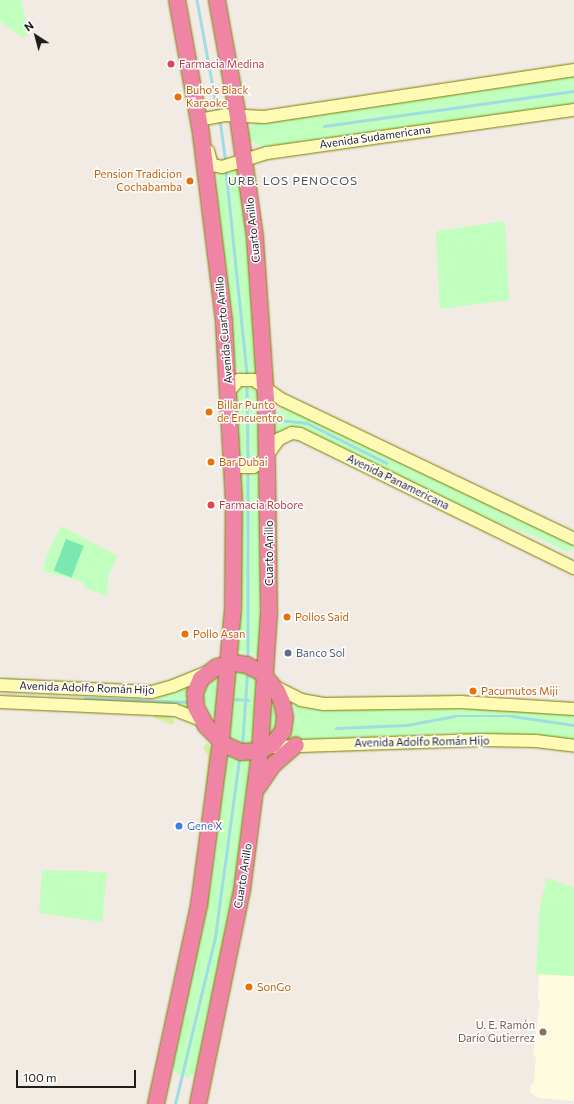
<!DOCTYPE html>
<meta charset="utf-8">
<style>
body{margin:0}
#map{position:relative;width:574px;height:1104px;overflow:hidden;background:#f1ebe4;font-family:Commissioner,sans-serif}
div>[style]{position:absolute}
.education>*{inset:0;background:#fffbdf}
.grass>*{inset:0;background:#d3f0a5}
.park>*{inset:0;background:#c0ffbd}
.pitch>*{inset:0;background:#7be8b1;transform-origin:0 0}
.stream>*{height:2.5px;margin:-1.25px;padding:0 1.25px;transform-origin:1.25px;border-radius:1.25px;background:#a0dce3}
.roads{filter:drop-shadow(0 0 1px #7c7b00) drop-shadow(0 0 1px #7c7b00)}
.secondary>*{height:12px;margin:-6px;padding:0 6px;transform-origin:6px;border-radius:6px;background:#fffab4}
.highway>*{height:16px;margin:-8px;padding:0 8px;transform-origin:8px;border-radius:8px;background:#f084a5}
.dots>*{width:11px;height:11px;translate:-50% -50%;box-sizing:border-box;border:2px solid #fff;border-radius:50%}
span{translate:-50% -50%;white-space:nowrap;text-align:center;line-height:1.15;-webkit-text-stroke:3px #fff;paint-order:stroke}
.health-label{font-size:11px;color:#be3a42}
.left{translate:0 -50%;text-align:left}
.food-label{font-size:11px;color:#c56008}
.right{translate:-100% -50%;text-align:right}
.street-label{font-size:11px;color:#1f1f1f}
.service-label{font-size:11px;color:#4e5e75}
.shop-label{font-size:11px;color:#366cbe}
.education-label{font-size:11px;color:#785e54}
.neighbourhood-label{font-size:12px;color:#525252;letter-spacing:1px}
.north{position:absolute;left:16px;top:16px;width:40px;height:40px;-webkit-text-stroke:3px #fff;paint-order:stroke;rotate:324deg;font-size:11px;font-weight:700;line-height:16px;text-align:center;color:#1f1f1f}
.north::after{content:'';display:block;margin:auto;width:14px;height:18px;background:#1f1f1f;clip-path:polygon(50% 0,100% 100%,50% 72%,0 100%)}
.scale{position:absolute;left:16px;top:1070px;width:120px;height:18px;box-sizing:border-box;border:2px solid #1f1f1f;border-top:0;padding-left:5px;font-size:12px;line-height:14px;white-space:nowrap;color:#1f1f1f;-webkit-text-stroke:3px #fff;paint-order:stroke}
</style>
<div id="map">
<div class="education">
<i style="clip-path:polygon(539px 974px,574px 976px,574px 1101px,538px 1098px,530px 1092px,531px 1084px,534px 1084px,536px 1056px,533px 1055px,540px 1002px,538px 1001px)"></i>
</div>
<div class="grass">
<i style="clip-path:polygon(153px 714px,171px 715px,175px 723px,172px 725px,154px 718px)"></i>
<i style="clip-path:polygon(207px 742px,213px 752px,204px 813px,208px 756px,203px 747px)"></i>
</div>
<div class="park">
<i style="clip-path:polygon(0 0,21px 0,28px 31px,27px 35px,22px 37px,0 21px)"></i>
<i style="clip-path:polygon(574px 74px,574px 104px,262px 147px,249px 139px,247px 131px,254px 124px)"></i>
<i style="clip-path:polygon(237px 170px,240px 171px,243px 179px,258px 371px,253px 375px,241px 375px,233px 360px,216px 188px,219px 172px)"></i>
<i style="clip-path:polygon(505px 221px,509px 300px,440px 309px,436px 235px,437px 231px)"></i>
<i style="clip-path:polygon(240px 386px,256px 388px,259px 392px,261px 452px,253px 458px,242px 458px,237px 455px,235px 392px)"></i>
<i style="clip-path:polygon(286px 407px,574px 544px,574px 549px,567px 552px,534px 536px,493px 521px,303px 430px,274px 437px,273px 419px,276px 412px)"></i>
<i style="clip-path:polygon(261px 468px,260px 564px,261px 661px,252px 653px,237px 651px,238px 475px,248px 476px)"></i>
<i style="clip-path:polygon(61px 526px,117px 556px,108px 577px,107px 596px,84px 588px,85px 583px,43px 571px,47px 554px)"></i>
<i style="clip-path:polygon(242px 671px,257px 677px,256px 743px,245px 745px,228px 737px,234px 673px)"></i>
<i style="clip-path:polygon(222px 676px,217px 725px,202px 697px,208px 685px)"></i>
<i style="clip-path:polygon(193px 683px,190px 709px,157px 705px,157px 697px)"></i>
<i style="clip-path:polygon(272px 691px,282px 722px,268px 739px)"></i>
<i style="clip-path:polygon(293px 701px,304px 708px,318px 709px,504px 709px,574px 714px,574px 741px,448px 733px,288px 741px,296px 719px)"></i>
<i style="clip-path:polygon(226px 753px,233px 757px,252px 758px,238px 870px,204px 1047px,196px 1073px,188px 1077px,179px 1075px,172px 1068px,212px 866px)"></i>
<i style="clip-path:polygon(42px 870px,107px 872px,102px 922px,39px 913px)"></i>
<i style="clip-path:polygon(547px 878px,574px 888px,574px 976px,536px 974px,540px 905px)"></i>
</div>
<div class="pitch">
<i style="left:66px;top:539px;width:19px;height:34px;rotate:21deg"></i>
</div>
<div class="stream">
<i style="left:197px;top:0;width:116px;rotate:79.6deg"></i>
<i style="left:220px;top:120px;width:43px;rotate:82.1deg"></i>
<i style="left:324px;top:126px;width:252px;rotate:-8deg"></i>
<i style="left:226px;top:170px;width:204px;rotate:84.1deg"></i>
<i style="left:247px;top:388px;width:69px;rotate:89.2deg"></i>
<i style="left:279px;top:420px;width:28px;rotate:6deg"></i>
<i style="left:307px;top:423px;width:89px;rotate:26.6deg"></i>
<i style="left:248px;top:472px;width:186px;rotate:90deg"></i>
<i style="left:85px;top:698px;width:104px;rotate:2.2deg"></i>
<i style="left:235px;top:699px;width:13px;rotate:4deg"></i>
<i style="left:336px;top:728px;width:71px;rotate:-2.4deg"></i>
<i style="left:407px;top:725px;width:49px;rotate:-10.6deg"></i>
<i style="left:455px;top:716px;width:57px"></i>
<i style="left:512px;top:716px;width:63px;rotate:8.3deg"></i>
<i style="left:242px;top:746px;width:72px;rotate:-86deg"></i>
<i style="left:175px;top:1104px;width:172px;rotate:-76.5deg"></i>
<i style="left:215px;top:937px;width:179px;rotate:-82.3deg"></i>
</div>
<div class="roads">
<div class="secondary">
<i style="left:199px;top:120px;width:26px;rotate:-11deg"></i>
<i style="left:225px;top:115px;width:39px;rotate:3deg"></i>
<i style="left:264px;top:117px;width:314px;rotate:-8.6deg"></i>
<i style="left:208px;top:151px;width:15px;rotate:74deg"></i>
<i style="left:212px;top:165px;width:10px;rotate:11deg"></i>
<i style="left:222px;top:167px;width:47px;rotate:-17.3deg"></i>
<i style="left:267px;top:153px;width:310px;rotate:-8deg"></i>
<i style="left:229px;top:391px;width:15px;rotate:-48deg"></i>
<i style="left:239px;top:380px;width:15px"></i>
<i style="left:254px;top:380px;width:35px;rotate:35deg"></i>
<i style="left:283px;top:400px;width:322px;rotate:25.5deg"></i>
<i style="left:232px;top:459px;width:12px;rotate:42deg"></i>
<i style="left:241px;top:467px;width:12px"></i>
<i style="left:253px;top:467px;width:12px;rotate:-31deg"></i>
<i style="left:263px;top:461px;width:27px;rotate:-54deg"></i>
<i style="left:279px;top:439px;width:14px;rotate:-25deg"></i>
<i style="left:292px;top:433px;width:8px;rotate:7deg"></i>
<i style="left:300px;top:434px;width:305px;rotate:26.1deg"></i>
<i style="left:0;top:685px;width:152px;rotate:2.6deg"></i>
<i style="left:152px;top:692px;width:22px;rotate:-16deg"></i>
<i style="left:173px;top:686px;width:37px;rotate:-22deg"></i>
<i style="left:274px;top:686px;width:30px;rotate:27deg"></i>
<i style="left:301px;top:700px;width:23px;rotate:10deg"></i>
<i style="left:324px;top:704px;width:137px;rotate:-0.8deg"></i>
<i style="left:461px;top:702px;width:113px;rotate:3.5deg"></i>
<i style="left:0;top:702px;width:175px;rotate:2.6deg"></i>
<i style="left:175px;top:710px;width:30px;rotate:21deg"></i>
<i style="left:270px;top:747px;width:211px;rotate:-1.9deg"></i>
<i style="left:481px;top:740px;width:55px;rotate:1deg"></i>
<i style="left:536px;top:741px;width:38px;rotate:7deg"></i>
</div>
<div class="highway">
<i style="left:233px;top:663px;width:14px;rotate:8deg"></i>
<i style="left:247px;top:665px;width:17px;rotate:28deg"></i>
<i style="left:262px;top:673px;width:23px;rotate:50deg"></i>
<i style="left:277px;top:691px;width:12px;rotate:66deg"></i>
<i style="left:282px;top:702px;width:15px;rotate:79deg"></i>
<i style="left:285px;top:717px;width:14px;rotate:98deg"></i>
<i style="left:283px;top:731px;width:16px;rotate:128deg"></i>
<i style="left:273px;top:744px;width:15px;rotate:152deg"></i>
<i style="left:260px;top:751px;width:19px;rotate:177deg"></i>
<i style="left:241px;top:752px;width:17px;rotate:-156deg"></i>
<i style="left:225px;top:745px;width:27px;rotate:-135deg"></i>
<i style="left:206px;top:726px;width:21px;rotate:-118deg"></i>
<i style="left:196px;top:707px;width:14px;rotate:-94deg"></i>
<i style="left:195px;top:693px;width:15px;rotate:-67deg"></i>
<i style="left:201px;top:679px;width:20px;rotate:-37deg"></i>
<i style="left:217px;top:667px;width:16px;rotate:-14deg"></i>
<i style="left:258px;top:787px;width:27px;rotate:-56deg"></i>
<i style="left:273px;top:765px;width:30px;rotate:-41deg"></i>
<i style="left:156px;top:1104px;width:204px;rotate:-77.8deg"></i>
<i style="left:199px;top:905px;width:165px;rotate:-82.4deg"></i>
<i style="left:221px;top:741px;width:133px;rotate:-84.8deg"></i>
<i style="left:233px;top:609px;width:107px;rotate:-89.5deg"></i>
<i style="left:234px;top:502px;width:181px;rotate:-93.2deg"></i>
<i style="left:224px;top:321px;width:189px;rotate:-97deg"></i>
<i style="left:201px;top:133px;width:135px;rotate:-100.2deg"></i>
<i style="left:198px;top:1104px;width:218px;rotate:-78.4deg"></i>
<i style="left:242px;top:890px;width:140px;rotate:-82.6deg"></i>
<i style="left:260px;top:751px;width:138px;rotate:-86.3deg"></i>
<i style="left:269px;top:613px;width:213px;rotate:-90.8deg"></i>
<i style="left:266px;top:400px;width:163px;rotate:-93.9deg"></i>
<i style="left:255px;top:237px;width:121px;rotate:-98.1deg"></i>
<i style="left:238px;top:117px;width:119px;rotate:-100.2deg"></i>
</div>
</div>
<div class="dots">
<i style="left:171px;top:64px;background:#e0444e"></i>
<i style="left:178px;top:97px;background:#e8710a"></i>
<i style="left:190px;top:181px;background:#e8710a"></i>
<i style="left:209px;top:412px;background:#e8710a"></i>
<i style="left:211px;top:462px;background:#e8710a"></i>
<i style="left:211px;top:505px;background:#e0444e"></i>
<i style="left:287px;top:617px;background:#e8710a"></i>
<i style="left:185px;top:634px;background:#e8710a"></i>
<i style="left:288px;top:653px;background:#5c6f8a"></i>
<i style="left:473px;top:691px;background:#e8710a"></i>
<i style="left:179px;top:826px;background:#3f7fe0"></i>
<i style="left:249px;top:987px;background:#e8710a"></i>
<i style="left:543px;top:1032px;background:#8d6e63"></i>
</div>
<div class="health-label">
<span class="left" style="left:179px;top:64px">Farmacia Medina</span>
<span class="left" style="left:219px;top:505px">Farmacia Robore</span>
</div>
<div class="food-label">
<span class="left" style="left:186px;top:97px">Buho's Black<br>Karaoke</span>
<span class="right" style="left:182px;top:181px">Pension Tradicion<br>Cochabamba</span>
<span class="left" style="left:217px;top:412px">Billar Punto<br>de Encuentro</span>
<span class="left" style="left:219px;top:462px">Bar Dubai</span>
<span class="left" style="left:295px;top:617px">Pollos Said</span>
<span class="left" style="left:193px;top:634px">Pollo Asan</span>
<span class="left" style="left:481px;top:691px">Pacumutos Miji</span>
<span class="left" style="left:257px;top:987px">SonGo</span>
</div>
<div class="street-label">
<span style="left:375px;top:137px;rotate:-8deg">Avenida Sudamericana</span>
<span style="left:253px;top:230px;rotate:-96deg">Cuarto Anillo</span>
<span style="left:224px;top:330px;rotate:-95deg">Avenida Cuarto Anillo</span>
<span style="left:398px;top:482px;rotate:26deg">Avenida Panamericana</span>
<span style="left:269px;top:553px;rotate:-90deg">Cuarto Anillo</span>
<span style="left:87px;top:688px;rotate:2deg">Avenida Adolfo Román Hijo</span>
<span style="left:422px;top:742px;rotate:-1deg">Avenida Adolfo Román Hijo</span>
<span style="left:243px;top:876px;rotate:-81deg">Cuarto Anillo</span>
</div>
<div class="service-label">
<span class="left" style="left:296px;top:653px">Banco Sol</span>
</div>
<div class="shop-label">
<span class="left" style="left:187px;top:826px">Gene X</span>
</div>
<div class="education-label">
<span class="right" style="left:535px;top:1032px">U. E. Ramón<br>Darío Gutierrez</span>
</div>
<div class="neighbourhood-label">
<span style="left:293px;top:181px">URB. LOS PENOCOS</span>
</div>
<div class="north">N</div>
<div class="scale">100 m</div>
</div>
